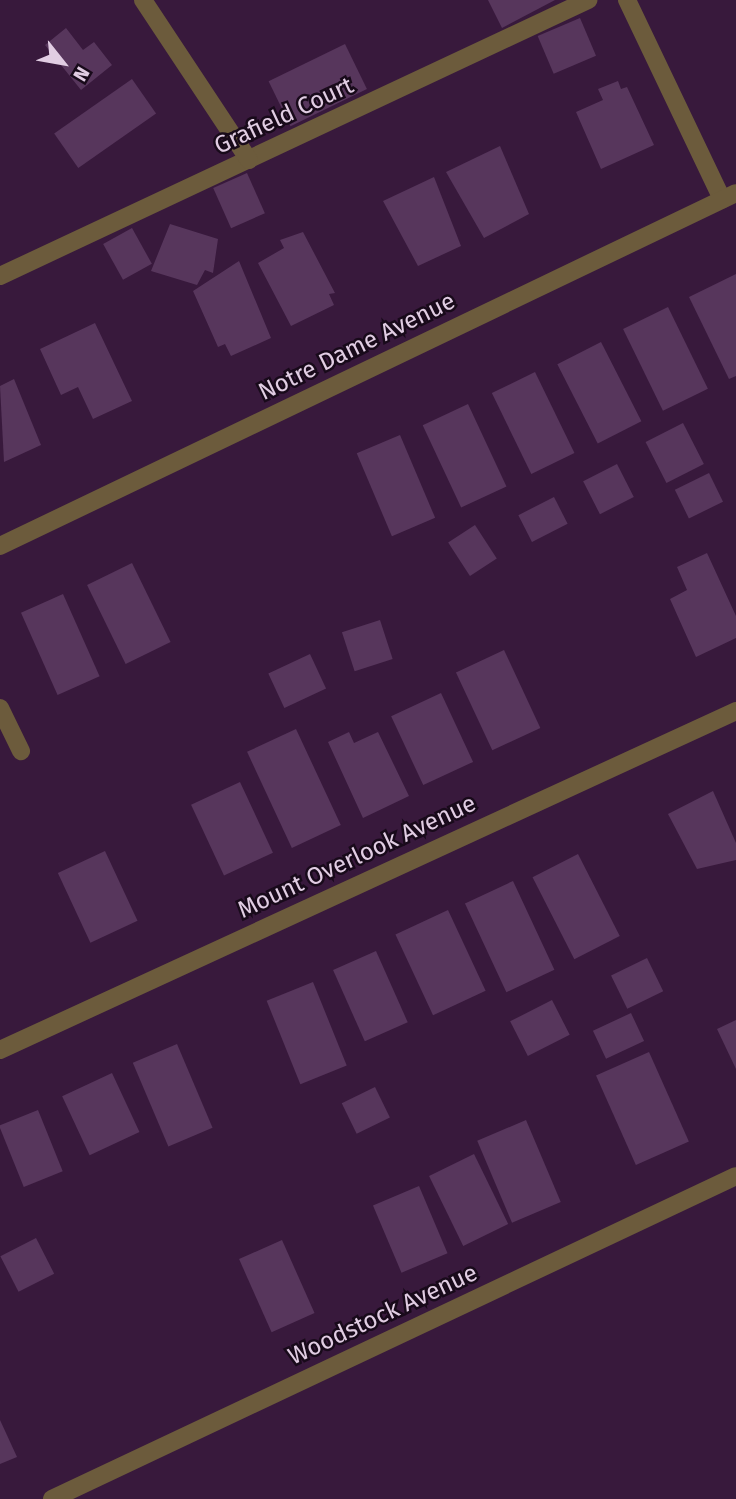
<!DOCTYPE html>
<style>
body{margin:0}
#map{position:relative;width:736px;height:1499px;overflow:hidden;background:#38193c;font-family:"Fira Sans",sans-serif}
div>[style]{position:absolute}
.building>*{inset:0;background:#57365c;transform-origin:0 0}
.service>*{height:18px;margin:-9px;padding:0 9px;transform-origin:9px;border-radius:9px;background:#6c5b3c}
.minor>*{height:18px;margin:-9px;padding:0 9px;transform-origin:9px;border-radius:9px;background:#6c5b3c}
span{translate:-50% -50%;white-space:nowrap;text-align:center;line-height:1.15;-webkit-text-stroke:5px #180a1a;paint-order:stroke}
.street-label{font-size:24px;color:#e1cde3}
.north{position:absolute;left:28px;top:28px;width:70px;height:70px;-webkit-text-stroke:5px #180a1a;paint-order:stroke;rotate:121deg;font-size:19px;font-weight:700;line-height:28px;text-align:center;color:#e1cde3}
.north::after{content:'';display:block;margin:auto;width:24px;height:32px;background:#e1cde3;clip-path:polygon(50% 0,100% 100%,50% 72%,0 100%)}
</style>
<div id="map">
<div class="building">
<i style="clip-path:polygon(488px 0,555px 0,502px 28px)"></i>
<i style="left:580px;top:18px;width:41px;height:46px;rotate:67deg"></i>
<i style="clip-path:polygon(66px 28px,83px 50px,94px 42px,112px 65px,81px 90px,45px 45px)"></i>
<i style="left:345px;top:44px;width:50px;height:85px;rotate:64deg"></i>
<i style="left:132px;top:79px;width:42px;height:95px;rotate:55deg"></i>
<i style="clip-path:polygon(618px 81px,621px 89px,627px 87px,654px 145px,601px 169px,576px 112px,603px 100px,598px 89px)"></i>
<i style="clip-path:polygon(500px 146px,529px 214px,484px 238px,446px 172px)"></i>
<i style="left:247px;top:173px;width:44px;height:37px;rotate:66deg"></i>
<i style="clip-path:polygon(434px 177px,461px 246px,418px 266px,383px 201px)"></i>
<i style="clip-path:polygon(170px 224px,218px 239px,213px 273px,205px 270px,197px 285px,151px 271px)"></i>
<i style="left:132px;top:228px;width:41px;height:33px;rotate:61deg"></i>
<i style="clip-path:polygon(303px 232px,335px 293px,329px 294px,334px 305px,291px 326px,258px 263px,284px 248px,280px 240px)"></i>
<i style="clip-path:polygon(239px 261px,271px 338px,231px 356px,225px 344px,218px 347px,193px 291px)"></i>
<i style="clip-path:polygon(736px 274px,736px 376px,729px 379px,689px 297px)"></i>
<i style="left:668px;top:307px;width:91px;height:50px;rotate:64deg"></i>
<i style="clip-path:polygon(95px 323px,132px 401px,93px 419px,78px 387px,61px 395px,40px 349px)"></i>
<i style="left:601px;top:342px;width:89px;height:49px;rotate:63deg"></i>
<i style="left:535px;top:372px;width:90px;height:48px;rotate:64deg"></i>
<i style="clip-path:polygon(14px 379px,41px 445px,4px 462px,0 386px)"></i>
<i style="left:468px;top:404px;width:91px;height:50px;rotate:65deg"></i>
<i style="left:683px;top:423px;width:46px;height:42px;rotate:63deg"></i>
<i style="left:400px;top:435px;width:90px;height:47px;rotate:67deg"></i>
<i style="left:617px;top:464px;width:37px;height:38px;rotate:63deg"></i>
<i style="left:709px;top:473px;width:32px;height:38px;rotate:64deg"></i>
<i style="left:554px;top:497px;width:30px;height:40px;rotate:63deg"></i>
<i style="left:475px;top:525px;width:40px;height:32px;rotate:57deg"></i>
<i style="clip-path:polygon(707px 553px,736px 616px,736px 638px,696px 657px,670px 599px,687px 590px,677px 567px)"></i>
<i style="left:132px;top:563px;width:88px;height:50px;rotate:64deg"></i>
<i style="left:63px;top:594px;width:90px;height:46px;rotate:66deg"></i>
<i style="left:380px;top:620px;width:41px;height:40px;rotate:72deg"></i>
<i style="left:504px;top:650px;width:86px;height:53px;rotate:65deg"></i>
<i style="left:310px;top:654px;width:38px;height:46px;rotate:65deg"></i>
<i style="left:441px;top:693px;width:76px;height:55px;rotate:65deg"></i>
<i style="left:296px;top:729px;width:106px;height:54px;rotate:65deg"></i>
<i style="clip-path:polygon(349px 732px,354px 743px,378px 732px,409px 796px,363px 818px,328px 742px)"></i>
<i style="left:240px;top:782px;width:78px;height:54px;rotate:65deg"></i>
<i style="clip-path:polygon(713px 791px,736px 843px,736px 860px,697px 869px,668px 814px)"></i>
<i style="left:105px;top:851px;width:77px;height:52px;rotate:65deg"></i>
<i style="left:578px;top:854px;width:92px;height:51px;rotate:63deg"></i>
<i style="left:513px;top:881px;width:98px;height:53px;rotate:65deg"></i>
<i style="left:448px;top:910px;width:89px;height:58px;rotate:65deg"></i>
<i style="left:376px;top:951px;width:78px;height:47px;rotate:66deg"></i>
<i style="left:647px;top:958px;width:37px;height:40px;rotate:64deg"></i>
<i style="left:313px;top:982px;width:90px;height:50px;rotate:68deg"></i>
<i style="left:552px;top:1000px;width:39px;height:47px;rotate:63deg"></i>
<i style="left:631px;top:1013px;width:31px;height:42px;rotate:65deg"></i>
<i style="clip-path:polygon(736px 1020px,736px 1069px,717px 1029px)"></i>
<i style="left:177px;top:1044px;width:91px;height:48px;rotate:67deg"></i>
<i style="left:649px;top:1052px;width:98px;height:58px;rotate:66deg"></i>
<i style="left:112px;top:1073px;width:65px;height:55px;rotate:65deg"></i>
<i style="left:375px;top:1087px;width:34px;height:37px;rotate:64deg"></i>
<i style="left:38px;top:1110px;width:66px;height:42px;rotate:68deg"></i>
<i style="left:526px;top:1120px;width:89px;height:53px;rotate:67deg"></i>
<i style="left:474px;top:1154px;width:78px;height:50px;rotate:64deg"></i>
<i style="left:419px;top:1186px;width:73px;height:50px;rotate:67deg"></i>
<i style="left:36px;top:1238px;width:40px;height:40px;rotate:63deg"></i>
<i style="left:282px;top:1240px;width:80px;height:47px;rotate:66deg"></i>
<i style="clip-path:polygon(0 1420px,17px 1457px,0 1464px)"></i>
</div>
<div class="service">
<i style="left:0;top:276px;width:650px;rotate:-25.14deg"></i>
</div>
<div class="minor">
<i style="left:143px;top:0;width:192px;rotate:56.5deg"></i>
<i style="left:627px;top:0;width:221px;rotate:64.5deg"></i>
<i style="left:0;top:546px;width:816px;rotate:-25.62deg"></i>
<i style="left:0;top:708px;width:48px;rotate:64deg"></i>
<i style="left:0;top:1050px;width:810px;rotate:-24.73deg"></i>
<i style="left:52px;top:1499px;width:756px;rotate:-25.28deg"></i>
</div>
<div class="street-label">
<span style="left:284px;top:116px;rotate:-25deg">Grafield Court</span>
<span style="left:357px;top:347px;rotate:-26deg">Notre Dame Avenue</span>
<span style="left:357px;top:857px;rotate:-25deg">Mount Overlook Avenue</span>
<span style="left:383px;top:1315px;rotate:-25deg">Woodstock Avenue</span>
</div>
<div class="north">N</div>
</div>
